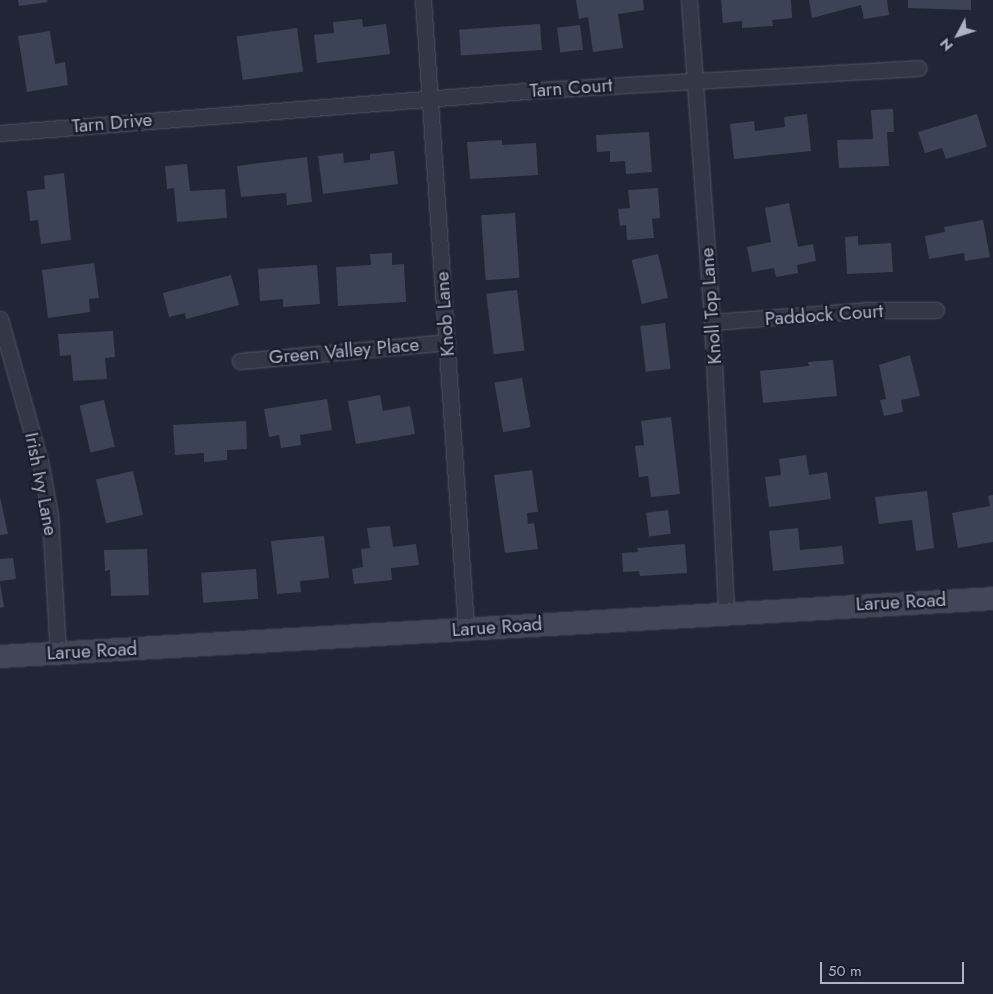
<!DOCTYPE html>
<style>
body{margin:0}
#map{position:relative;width:993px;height:994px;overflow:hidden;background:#212636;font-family:Jost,sans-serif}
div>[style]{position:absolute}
.building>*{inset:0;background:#3d4356;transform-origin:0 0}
.roads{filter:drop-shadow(0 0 1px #515564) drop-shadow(0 0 1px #515564)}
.street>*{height:15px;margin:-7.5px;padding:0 7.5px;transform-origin:7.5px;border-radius:7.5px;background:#343846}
.secondary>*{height:21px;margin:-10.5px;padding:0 10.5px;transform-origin:10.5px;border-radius:10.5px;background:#424659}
span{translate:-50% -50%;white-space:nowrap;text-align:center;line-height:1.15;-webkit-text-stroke:5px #1a1d2b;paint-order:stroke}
.street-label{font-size:19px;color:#aeb2c3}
.north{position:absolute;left:933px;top:10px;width:50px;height:50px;-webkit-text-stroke:4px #1a1d2b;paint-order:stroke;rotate:230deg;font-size:14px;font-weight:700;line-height:20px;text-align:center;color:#aeb2c3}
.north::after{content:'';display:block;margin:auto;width:18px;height:22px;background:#aeb2c3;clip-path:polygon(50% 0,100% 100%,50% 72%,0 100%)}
.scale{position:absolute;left:820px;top:962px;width:144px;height:22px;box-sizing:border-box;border:2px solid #aeb2c3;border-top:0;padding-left:6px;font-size:15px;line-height:18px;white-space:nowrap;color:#aeb2c3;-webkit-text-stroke:4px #1a1d2b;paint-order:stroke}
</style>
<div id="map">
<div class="building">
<i style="clip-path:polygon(18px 0,47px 0,48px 2px,19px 6px)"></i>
<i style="clip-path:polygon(576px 0,643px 0,644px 10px,618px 14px,623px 48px,593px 52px,588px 17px,579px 19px)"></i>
<i style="clip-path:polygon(721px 0,791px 0,792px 18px,772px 20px,773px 26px,742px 28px,742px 21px,723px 23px)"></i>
<i style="clip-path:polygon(809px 0,887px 0,889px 15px,864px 19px,861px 5px,812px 18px)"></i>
<i style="clip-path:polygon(908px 0,971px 0,971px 10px,908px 8px)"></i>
<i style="clip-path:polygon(362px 19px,363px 27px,386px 24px,390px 54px,317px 63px,314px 35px,334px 33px,333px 22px)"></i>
<i style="left:540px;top:24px;width:26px;height:81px;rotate:86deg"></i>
<i style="left:580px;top:25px;width:25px;height:23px;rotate:83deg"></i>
<i style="left:297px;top:28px;width:44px;height:61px;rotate:82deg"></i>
<i style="clip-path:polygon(50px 31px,55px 64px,65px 62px,68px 85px,27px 92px,18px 36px)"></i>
<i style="clip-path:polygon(893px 109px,894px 132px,887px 132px,889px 166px,839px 168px,837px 140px,873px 139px,871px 110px)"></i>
<i style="clip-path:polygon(807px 114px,811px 151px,734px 159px,730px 124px,754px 121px,755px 131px,785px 127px,784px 117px)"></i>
<i style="clip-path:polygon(977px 114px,987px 147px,946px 159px,942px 148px,925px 153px,918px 132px)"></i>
<i style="clip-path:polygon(649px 132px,652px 172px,626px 174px,625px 161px,610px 162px,610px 151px,597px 152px,596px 135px)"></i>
<i style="clip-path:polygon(502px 140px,502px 145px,536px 143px,538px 175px,470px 179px,467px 142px)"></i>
<i style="clip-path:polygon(394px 151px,398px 184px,323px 194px,318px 156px,343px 153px,344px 163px,370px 160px,370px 154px)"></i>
<i style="clip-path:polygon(307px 157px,312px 202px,287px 205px,286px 193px,241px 197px,237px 166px)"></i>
<i style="clip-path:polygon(187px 164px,190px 191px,225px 189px,227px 218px,177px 222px,174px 188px,167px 189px,165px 166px)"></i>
<i style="clip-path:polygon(64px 173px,71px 240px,41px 244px,38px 220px,30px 221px,27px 191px,45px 189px,44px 176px)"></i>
<i style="clip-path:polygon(658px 188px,660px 218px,652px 219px,654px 238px,627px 240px,626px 225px,620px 226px,618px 209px,630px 208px,628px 190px)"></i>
<i style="clip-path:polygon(789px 203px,798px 247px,813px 244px,816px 261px,797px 265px,798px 273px,776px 277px,774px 268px,752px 272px,747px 247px,771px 242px,765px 208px)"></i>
<i style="left:515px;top:213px;width:65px;height:34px;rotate:86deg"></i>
<i style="clip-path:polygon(983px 220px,990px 257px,965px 261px,964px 253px,929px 259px,925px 236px,945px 232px,944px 227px)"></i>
<i style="clip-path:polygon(858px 236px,858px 245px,891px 243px,893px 272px,847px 274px,845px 237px)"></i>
<i style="clip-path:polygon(392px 253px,392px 265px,404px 264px,406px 302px,338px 306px,336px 267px,371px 265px,370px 254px)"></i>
<i style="left:658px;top:254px;width:45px;height:27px;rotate:77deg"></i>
<i style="clip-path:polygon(94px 263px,99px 298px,89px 299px,90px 312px,48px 318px,42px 270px)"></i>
<i style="clip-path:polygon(317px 265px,320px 304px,283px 307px,283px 299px,260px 301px,258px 269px)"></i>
<i style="clip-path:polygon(231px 275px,239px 305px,186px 319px,185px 313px,169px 317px,163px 293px)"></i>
<i style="left:517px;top:290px;width:61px;height:31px;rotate:83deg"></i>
<i style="left:665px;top:323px;width:46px;height:25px;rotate:83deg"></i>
<i style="clip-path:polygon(113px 331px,115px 357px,105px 358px,107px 379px,73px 381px,71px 355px,60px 356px,58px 334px)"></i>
<i style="clip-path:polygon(910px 355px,920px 396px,901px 400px,903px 412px,884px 416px,880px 400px,886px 399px,879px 365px)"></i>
<i style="clip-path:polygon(833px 360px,837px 396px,763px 403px,760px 371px,809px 366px,808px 362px)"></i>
<i style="left:522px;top:378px;width:50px;height:28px;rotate:80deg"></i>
<i style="clip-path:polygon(380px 395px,383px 411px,410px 406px,415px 434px,356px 444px,348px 401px)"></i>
<i style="clip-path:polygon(327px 399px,332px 430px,300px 435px,301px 445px,281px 448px,279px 435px,269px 437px,264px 409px)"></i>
<i style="left:104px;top:400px;width:48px;height:25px;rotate:77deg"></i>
<i style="clip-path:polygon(671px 417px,680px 494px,651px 497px,648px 476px,639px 477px,635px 446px,644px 445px,641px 421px)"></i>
<i style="clip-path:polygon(246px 421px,247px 449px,227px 450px,227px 460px,204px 462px,204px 453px,175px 455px,173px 425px)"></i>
<i style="clip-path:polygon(806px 455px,809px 475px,827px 472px,831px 499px,769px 507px,765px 477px,781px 475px,779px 459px)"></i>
<i style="clip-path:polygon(532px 470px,538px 512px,527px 513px,528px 524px,534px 523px,538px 549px,505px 553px,494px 475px)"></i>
<i style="left:133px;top:471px;width:45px;height:38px;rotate:77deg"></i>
<i style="clip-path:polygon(927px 491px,934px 548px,916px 551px,912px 520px,879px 524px,875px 497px)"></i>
<i style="clip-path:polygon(993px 495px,993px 542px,958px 548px,952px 513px,990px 506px,988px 496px)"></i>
<i style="clip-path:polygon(0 497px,8px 534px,0 535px)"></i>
<i style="left:668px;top:510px;width:24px;height:22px;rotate:83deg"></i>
<i style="clip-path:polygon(390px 526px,393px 547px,416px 544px,419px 565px,391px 568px,392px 580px,354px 584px,352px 569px,363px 567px,361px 549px,370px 548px,367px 528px)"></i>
<i style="clip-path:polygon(798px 528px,800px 550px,842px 546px,844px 564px,773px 571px,769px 531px)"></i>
<i style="clip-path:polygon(324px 536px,329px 578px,300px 581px,301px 592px,277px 594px,271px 541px)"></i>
<i style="clip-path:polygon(685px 544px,687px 573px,640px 576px,639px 571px,623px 572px,622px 553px,638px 552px,637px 548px)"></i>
<i style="clip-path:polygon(147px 549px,149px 595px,111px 596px,110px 570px,105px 571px,104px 550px)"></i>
<i style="clip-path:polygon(13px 558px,16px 579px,0 581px,0 559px)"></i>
<i style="left:256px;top:569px;width:30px;height:55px;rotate:86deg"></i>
<i style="clip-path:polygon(0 583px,4px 607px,0 608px)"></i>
</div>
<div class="roads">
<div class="street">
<i style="left:423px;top:0;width:629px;rotate:86.08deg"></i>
<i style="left:689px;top:0;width:323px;rotate:85.9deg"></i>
<i style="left:712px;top:322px;width:291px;rotate:87.2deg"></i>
<i style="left:0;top:133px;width:540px;rotate:-4.57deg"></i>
<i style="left:538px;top:90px;width:381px;rotate:-3.3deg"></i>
<i style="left:0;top:319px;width:148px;rotate:74.3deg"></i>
<i style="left:40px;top:461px;width:55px;rotate:79.5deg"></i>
<i style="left:50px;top:515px;width:138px;rotate:86.7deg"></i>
<i style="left:712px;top:322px;width:155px;rotate:-4.4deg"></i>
<i style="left:867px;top:310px;width:69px"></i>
<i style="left:240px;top:361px;width:208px;rotate:-5.2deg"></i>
</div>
<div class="secondary">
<i style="left:0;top:656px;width:995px;rotate:-3.34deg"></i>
</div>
</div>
<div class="street-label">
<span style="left:571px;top:88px;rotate:-4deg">Tarn Court</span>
<span style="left:112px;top:123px;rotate:-5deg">Tarn Drive</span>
<span style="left:711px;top:306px;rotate:-94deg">Knoll Top Lane</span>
<span style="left:445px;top:314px;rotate:-94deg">Knob Lane</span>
<span style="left:824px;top:315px;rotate:-4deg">Paddock Court</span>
<span style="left:344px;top:351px;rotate:-5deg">Green Valley Place</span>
<span style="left:41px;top:484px;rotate:79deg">Irish Ivy Lane</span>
<span style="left:901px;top:602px;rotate:-3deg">Larue Road</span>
<span style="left:497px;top:627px;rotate:-4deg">Larue Road</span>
<span style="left:92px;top:651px;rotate:-3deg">Larue Road</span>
</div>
<div class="north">N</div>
<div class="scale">50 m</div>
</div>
